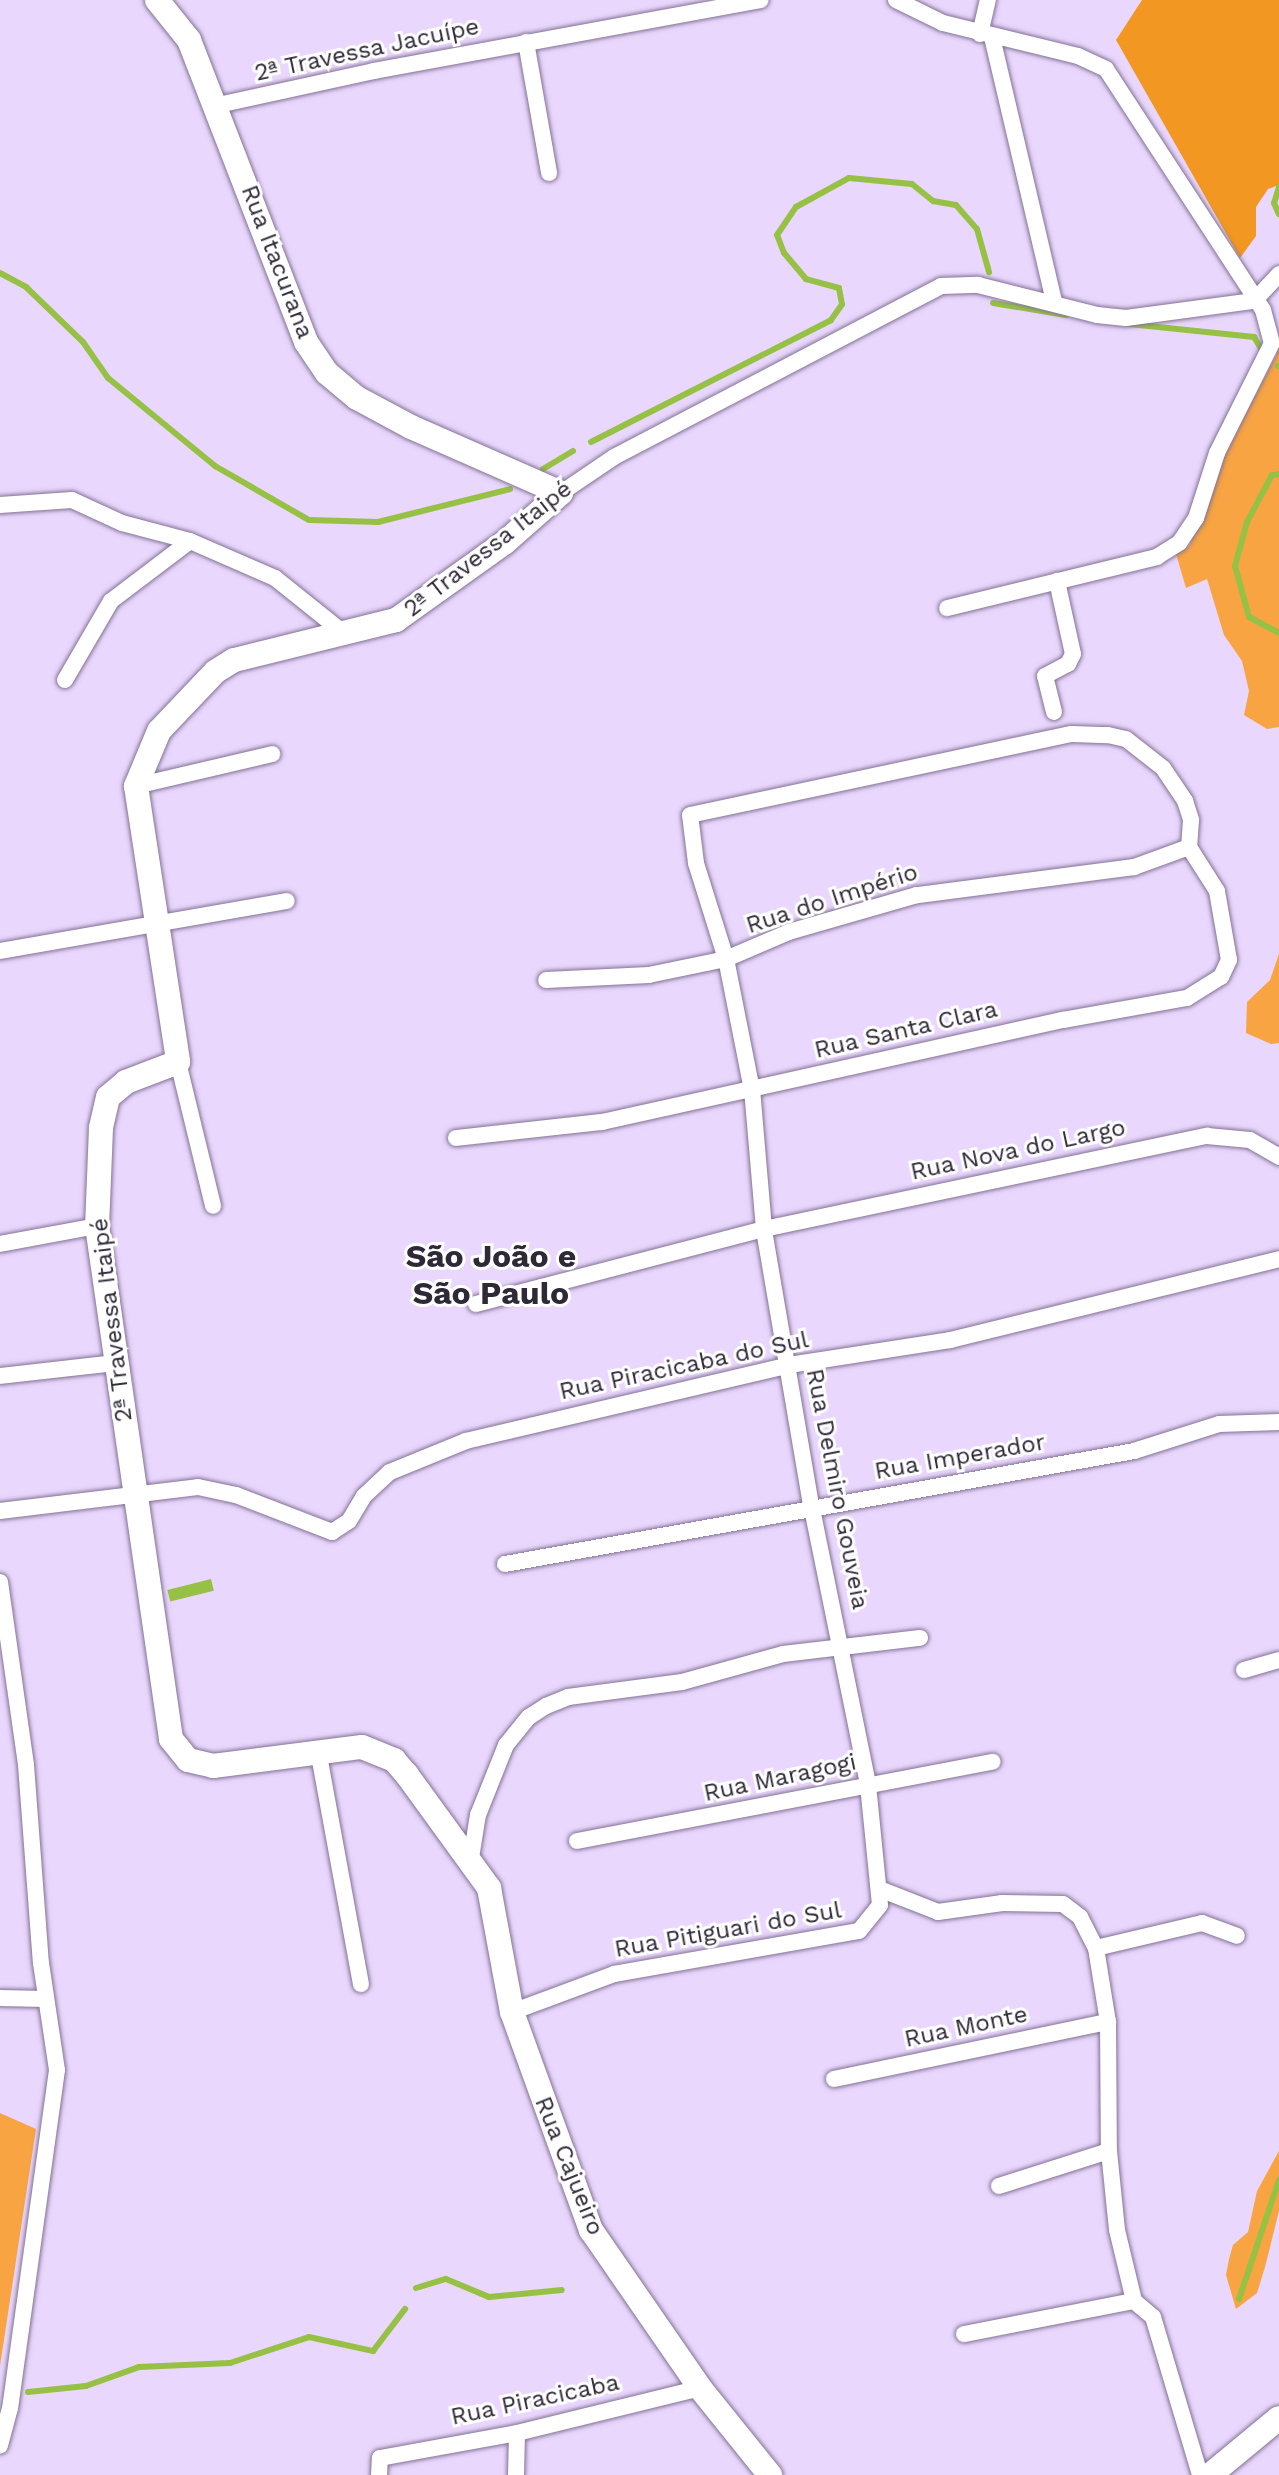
<!DOCTYPE html>
<meta charset="utf-8">
<style>
body{margin:0}
#map{position:relative;width:1279px;height:2475px;overflow:hidden;background:#e9d7fd;font-family:"Work Sans",sans-serif}
div>[style]{position:absolute}
.green>*{inset:0;background:#f8a442}
.forest>*{inset:0;background:#f19722}
.water>*{inset:0;background:#97c145;transform-origin:0 0}
.stream>*{height:6px;margin:-3px;padding:0 3px;transform-origin:3px;border-radius:3px;background:#97c145}
.roads{filter:drop-shadow(0 0 2px #827294) drop-shadow(0 0 2px #827294)}
.street>*{height:16px;margin:-8px;padding:0 8px;transform-origin:8px;border-radius:8px;background:#fff}
.secondary>*{height:24px;margin:-12px;padding:0 12px;transform-origin:12px;border-radius:12px;background:#fff}
span{translate:-50% -50%;white-space:nowrap;text-align:center;line-height:1.15;-webkit-text-stroke:6px #fff;paint-order:stroke}
.street-label{font-size:24px;color:#2f2937}
.district-label{font-size:32px;color:#2f2937;font-weight:700}
</style>
<div id="map">
<div class="green">
<i style="clip-path:polygon(1279px 336px,1279px 727px,1267px 729px,1244px 715px,1249px 691px,1242px 661px,1224px 635px,1207px 579px,1186px 588px,1176px 554px,1189px 546px,1223px 457px,1276px 356px)"></i>
<i style="clip-path:polygon(1279px 954px,1279px 1043px,1271px 1044px,1246px 1033px,1247px 1002px,1270px 980px)"></i>
<i style="clip-path:polygon(0 2113px,36px 2129px,0 2366px)"></i>
<i style="clip-path:polygon(1279px 2151px,1279px 2211px,1265px 2267px,1257px 2293px,1236px 2309px,1226px 2275px,1229px 2259px,1233px 2245px,1248px 2232px,1257px 2191px)"></i>
</div>
<div class="forest">
<i style="clip-path:polygon(1142px 0,1279px 0,1279px 185px,1268px 189px,1256px 207px,1256px 236px,1240px 258px,1116px 40px)"></i>
</div>
<div class="water">
<i style="left:211px;top:1579px;width:12px;height:45px;rotate:76deg"></i>
</div>
<div class="stream">
<i style="left:1279px;top:187px;width:17px;rotate:107deg"></i>
<i style="left:1274px;top:203px;width:12px;rotate:66deg"></i>
<i style="left:0;top:273px;width:30px;rotate:28deg"></i>
<i style="left:26px;top:287px;width:79px;rotate:44deg"></i>
<i style="left:83px;top:342px;width:44px;rotate:55.2deg"></i>
<i style="left:108px;top:378px;width:139px;rotate:39.4deg"></i>
<i style="left:215px;top:466px;width:108px;rotate:29.9deg"></i>
<i style="left:309px;top:520px;width:69px;rotate:1.7deg"></i>
<i style="left:378px;top:522px;width:136px;rotate:-14deg"></i>
<i style="left:993px;top:303px;width:74px;rotate:9.3deg"></i>
<i style="left:1129px;top:324px;width:126px;rotate:5.9deg"></i>
<i style="left:1254px;top:337px;width:12px;rotate:59deg"></i>
<i style="left:1278px;top:366px;width:1px"></i>
<i style="left:591px;top:442px;width:269px;rotate:-26.9deg"></i>
<i style="left:831px;top:320px;width:19px;rotate:-55deg"></i>
<i style="left:842px;top:304px;width:16px;rotate:-101deg"></i>
<i style="left:839px;top:288px;width:34px;rotate:-165deg"></i>
<i style="left:806px;top:279px;width:34px;rotate:-130deg"></i>
<i style="left:784px;top:253px;width:19px;rotate:-111deg"></i>
<i style="left:777px;top:235px;width:34px;rotate:-56deg"></i>
<i style="left:796px;top:207px;width:60px;rotate:-28.7deg"></i>
<i style="left:849px;top:178px;width:63px;rotate:5.4deg"></i>
<i style="left:912px;top:184px;width:27px;rotate:39deg"></i>
<i style="left:933px;top:201px;width:23px;rotate:10deg"></i>
<i style="left:956px;top:205px;width:32px;rotate:49deg"></i>
<i style="left:977px;top:229px;width:45px;rotate:74.4deg"></i>
<i style="left:543px;top:469px;width:35px;rotate:-31deg"></i>
<i style="left:1279px;top:474px;width:7px;rotate:172deg"></i>
<i style="left:1272px;top:475px;width:53px;rotate:118deg"></i>
<i style="left:1247px;top:522px;width:46px;rotate:105.3deg"></i>
<i style="left:1235px;top:566px;width:53px;rotate:74.6deg"></i>
<i style="left:1249px;top:617px;width:34px;rotate:28deg"></i>
<i style="left:416px;top:2288px;width:31px;rotate:-17deg"></i>
<i style="left:446px;top:2279px;width:47px;rotate:22.7deg"></i>
<i style="left:489px;top:2297px;width:73px;rotate:-5.5deg"></i>
<i style="left:1239px;top:2299px;width:126px;rotate:-71.4deg"></i>
<i style="left:28px;top:2392px;width:58px;rotate:-5.9deg"></i>
<i style="left:86px;top:2386px;width:56px;rotate:-19.7deg"></i>
<i style="left:139px;top:2367px;width:91px;rotate:-2.5deg"></i>
<i style="left:230px;top:2363px;width:83px;rotate:-18.2deg"></i>
<i style="left:309px;top:2337px;width:66px;rotate:12.3deg"></i>
<i style="left:373px;top:2351px;width:53px;rotate:-52.7deg"></i>
</div>
<div class="roads">
<div class="street">
<i style="left:896px;top:0;width:52px;rotate:26.1deg"></i>
<i style="left:943px;top:23px;width:139px;rotate:13.7deg"></i>
<i style="left:1078px;top:56px;width:31px;rotate:25deg"></i>
<i style="left:1106px;top:69px;width:288px;rotate:56.9deg"></i>
<i style="left:1263px;top:310px;width:34px;rotate:75deg"></i>
<i style="left:1272px;top:343px;width:123px;rotate:116.6deg"></i>
<i style="left:1217px;top:453px;width:68px;rotate:107.9deg"></i>
<i style="left:1196px;top:518px;width:30px;rotate:124deg"></i>
<i style="left:1179px;top:543px;width:26px;rotate:148deg"></i>
<i style="left:1157px;top:557px;width:216px;rotate:166.3deg"></i>
<i style="left:980px;top:34px;width:35px;rotate:-77deg"></i>
<i style="left:992px;top:37px;width:272px;rotate:76.8deg"></i>
<i style="left:526px;top:42px;width:133px;rotate:80deg"></i>
<i style="left:218px;top:105px;width:160px;rotate:-12.3deg"></i>
<i style="left:374px;top:71px;width:393px;rotate:-10.4deg"></i>
<i style="left:561px;top:493px;width:64px;rotate:-34.2deg"></i>
<i style="left:614px;top:457px;width:369px;rotate:-27.6deg"></i>
<i style="left:941px;top:286px;width:37px;rotate:-2deg"></i>
<i style="left:978px;top:285px;width:123px;rotate:14.1deg"></i>
<i style="left:1097px;top:315px;width:29px;rotate:6deg"></i>
<i style="left:1126px;top:318px;width:129px;rotate:-7.6deg"></i>
<i style="left:1254px;top:301px;width:37px;rotate:-47deg"></i>
<i style="left:0;top:505px;width:72px;rotate:-4deg"></i>
<i style="left:72px;top:500px;width:55px;rotate:24.7deg"></i>
<i style="left:122px;top:523px;width:70px;rotate:14.8deg"></i>
<i style="left:190px;top:541px;width:93px;rotate:23.5deg"></i>
<i style="left:275px;top:578px;width:90px;rotate:38.7deg"></i>
<i style="left:65px;top:680px;width:91px;rotate:-59.8deg"></i>
<i style="left:111px;top:601px;width:99px;rotate:-37.2deg"></i>
<i style="left:1054px;top:712px;width:37px;rotate:-104deg"></i>
<i style="left:1045px;top:676px;width:26px;rotate:-28deg"></i>
<i style="left:1068px;top:664px;width:11px;rotate:-63deg"></i>
<i style="left:1073px;top:654px;width:75px;rotate:-102.4deg"></i>
<i style="left:136px;top:786px;width:140px;rotate:-13.2deg"></i>
<i style="left:0;top:951px;width:291px;rotate:-9.9deg"></i>
<i style="left:178px;top:1062px;width:148px;rotate:76.3deg"></i>
<i style="left:456px;top:1138px;width:147px;rotate:-6.3deg"></i>
<i style="left:602px;top:1122px;width:472px;rotate:-12.5deg"></i>
<i style="left:1063px;top:1020px;width:126px;rotate:-10.1deg"></i>
<i style="left:1187px;top:998px;width:40px;rotate:-32deg"></i>
<i style="left:1221px;top:977px;width:19px;rotate:-65deg"></i>
<i style="left:1229px;top:960px;width:70px;rotate:-99.9deg"></i>
<i style="left:1217px;top:891px;width:52px;rotate:-122.5deg"></i>
<i style="left:0;top:1244px;width:99px;rotate:-10.5deg"></i>
<i style="left:476px;top:1304px;width:298px;rotate:-14.6deg"></i>
<i style="left:764px;top:1229px;width:453px;rotate:-11.9deg"></i>
<i style="left:1207px;top:1136px;width:43px;rotate:5.3deg"></i>
<i style="left:1250px;top:1140px;width:34px;rotate:30deg"></i>
<i style="left:0;top:1376px;width:117px;rotate:-6.4deg"></i>
<i style="left:0;top:1511px;width:199px;rotate:-6.9deg"></i>
<i style="left:198px;top:1487px;width:39px;rotate:12deg"></i>
<i style="left:236px;top:1495px;width:103px;rotate:21.1deg"></i>
<i style="left:332px;top:1532px;width:20px;rotate:-33deg"></i>
<i style="left:349px;top:1521px;width:29px;rotate:-59deg"></i>
<i style="left:364px;top:1496px;width:35px;rotate:-43deg"></i>
<i style="left:390px;top:1472px;width:82px;rotate:-22.2deg"></i>
<i style="left:466px;top:1441px;width:332px;rotate:-13.2deg"></i>
<i style="left:789px;top:1365px;width:163px;rotate:-8.8deg"></i>
<i style="left:950px;top:1340px;width:339px;rotate:-13.8deg"></i>
<i style="left:505px;top:1564px;width:639px;rotate:-10.18deg"></i>
<i style="left:1134px;top:1451px;width:89px;rotate:-17.6deg"></i>
<i style="left:1219px;top:1424px;width:60px;rotate:-1.9deg"></i>
<i style="left:0;top:1582px;width:185px;rotate:81.9deg"></i>
<i style="left:26px;top:1765px;width:199px;rotate:85.7deg"></i>
<i style="left:41px;top:1963px;width:108px;rotate:81.5deg"></i>
<i style="left:57px;top:2070px;width:341px;rotate:97.9deg"></i>
<i style="left:10px;top:2408px;width:39px;rotate:105deg"></i>
<i style="left:1244px;top:1670px;width:36px;rotate:-16deg"></i>
<i style="left:318px;top:1750px;width:238px;rotate:79.6deg"></i>
<i style="left:577px;top:1841px;width:423px;rotate:-10.8deg"></i>
<i style="left:471px;top:1858px;width:44px;rotate:-80.8deg"></i>
<i style="left:478px;top:1815px;width:75px;rotate:-68.2deg"></i>
<i style="left:506px;top:1745px;width:36px;rotate:-51deg"></i>
<i style="left:529px;top:1717px;width:20px;rotate:-33deg"></i>
<i style="left:546px;top:1706px;width:24px;rotate:-22deg"></i>
<i style="left:568px;top:1697px;width:115px;rotate:-7.5deg"></i>
<i style="left:682px;top:1682px;width:105px;rotate:-15.5deg"></i>
<i style="left:783px;top:1654px;width:138px;rotate:-6.7deg"></i>
<i style="left:882px;top:1890px;width:60px;rotate:21.4deg"></i>
<i style="left:938px;top:1912px;width:65px;rotate:-8deg"></i>
<i style="left:1002px;top:1903px;width:61px;rotate:0.9deg"></i>
<i style="left:1063px;top:1904px;width:21px;rotate:37deg"></i>
<i style="left:1080px;top:1917px;width:35px;rotate:63deg"></i>
<i style="left:1096px;top:1948px;width:75px;rotate:80.8deg"></i>
<i style="left:1108px;top:2022px;width:129px;rotate:89.6deg"></i>
<i style="left:1109px;top:2151px;width:79px;rotate:84.2deg"></i>
<i style="left:1117px;top:2230px;width:73px;rotate:76.5deg"></i>
<i style="left:1134px;top:2301px;width:25px;rotate:40deg"></i>
<i style="left:1153px;top:2317px;width:165px;rotate:73.4deg"></i>
<i style="left:1096px;top:1948px;width:109px;rotate:-13.3deg"></i>
<i style="left:1202px;top:1923px;width:37px;rotate:20deg"></i>
<i style="left:0;top:1998px;width:46px;rotate:1.2deg"></i>
<i style="left:512px;top:2012px;width:109px;rotate:-20.4deg"></i>
<i style="left:614px;top:1974px;width:249px;rotate:-10deg"></i>
<i style="left:859px;top:1931px;width:33px;rotate:-51deg"></i>
<i style="left:880px;top:1905px;width:122px;rotate:-95.7deg"></i>
<i style="left:868px;top:1784px;width:285px;rotate:-101.5deg"></i>
<i style="left:811px;top:1505px;width:280px;rotate:-99.7deg"></i>
<i style="left:764px;top:1229px;width:140px;rotate:-94.9deg"></i>
<i style="left:752px;top:1090px;width:134px;rotate:-101.2deg"></i>
<i style="left:726px;top:959px;width:101px;rotate:-107.4deg"></i>
<i style="left:696px;top:863px;width:48px;rotate:-97.1deg"></i>
<i style="left:690px;top:815px;width:390px;rotate:-12deg"></i>
<i style="left:1072px;top:734px;width:36px;rotate:2deg"></i>
<i style="left:1108px;top:735px;width:18px;rotate:13deg"></i>
<i style="left:1126px;top:739px;width:47px;rotate:38.1deg"></i>
<i style="left:1163px;top:768px;width:40px;rotate:56deg"></i>
<i style="left:1185px;top:801px;width:20px;rotate:72deg"></i>
<i style="left:1191px;top:820px;width:27px;rotate:94deg"></i>
<i style="left:1189px;top:847px;width:59px;rotate:160deg"></i>
<i style="left:1134px;top:867px;width:219px;rotate:172.6deg"></i>
<i style="left:917px;top:895px;width:133px;rotate:163.9deg"></i>
<i style="left:789px;top:932px;width:69px;rotate:156.8deg"></i>
<i style="left:726px;top:959px;width:79px;rotate:168.3deg"></i>
<i style="left:649px;top:975px;width:103px;rotate:177.2deg"></i>
<i style="left:834px;top:2079px;width:280px;rotate:-11.8deg"></i>
<i style="left:999px;top:2186px;width:115px;rotate:-17.7deg"></i>
<i style="left:964px;top:2334px;width:173px;rotate:-11deg"></i>
<i style="left:379px;top:2475px;width:17px;rotate:-87deg"></i>
<i style="left:380px;top:2458px;width:139px;rotate:-10.3deg"></i>
<i style="left:517px;top:2433px;width:188px;rotate:-13.8deg"></i>
<i style="left:516px;top:2475px;width:42px;rotate:-88.6deg"></i>
</div>
<div class="secondary">
<i style="left:157px;top:0;width:51px;rotate:51.3deg"></i>
<i style="left:189px;top:40px;width:324px;rotate:68.8deg"></i>
<i style="left:306px;top:342px;width:37px;rotate:56deg"></i>
<i style="left:327px;top:373px;width:39px;rotate:40deg"></i>
<i style="left:357px;top:398px;width:61px;rotate:28.2deg"></i>
<i style="left:411px;top:427px;width:164px;rotate:23.7deg"></i>
<i style="left:561px;top:493px;width:76px;rotate:138.7deg"></i>
<i style="left:504px;top:543px;width:133px;rotate:144.5deg"></i>
<i style="left:396px;top:620px;width:167px;rotate:166.1deg"></i>
<i style="left:234px;top:660px;width:22px;rotate:148deg"></i>
<i style="left:215px;top:672px;width:81px;rotate:133.5deg"></i>
<i style="left:159px;top:731px;width:60px;rotate:112.7deg"></i>
<i style="left:136px;top:786px;width:279px;rotate:81.3deg"></i>
<i style="left:178px;top:1062px;width:56px;rotate:159deg"></i>
<i style="left:126px;top:1082px;width:23px;rotate:140deg"></i>
<i style="left:108px;top:1097px;width:32px;rotate:103deg"></i>
<i style="left:101px;top:1128px;width:98px;rotate:92.3deg"></i>
<i style="left:97px;top:1226px;width:518px;rotate:81.79deg"></i>
<i style="left:171px;top:1739px;width:27px;rotate:51deg"></i>
<i style="left:188px;top:1760px;width:26px;rotate:13deg"></i>
<i style="left:213px;top:1766px;width:150px;rotate:-7.3deg"></i>
<i style="left:362px;top:1747px;width:35px;rotate:22deg"></i>
<i style="left:394px;top:1760px;width:20px;rotate:49deg"></i>
<i style="left:407px;top:1775px;width:140px;rotate:54deg"></i>
<i style="left:489px;top:1888px;width:126px;rotate:79.5deg"></i>
<i style="left:512px;top:2012px;width:232px;rotate:70.1deg"></i>
<i style="left:591px;top:2230px;width:192px;rotate:55.4deg"></i>
<i style="left:700px;top:2388px;width:112px;rotate:51.2deg"></i>
<i style="left:1210px;top:2475px;width:89px;rotate:-39.6deg"></i>
</div>
</div>
<div class="street-label">
<span style="left:367px;top:50px;rotate:-12deg">2ª Travessa Jacuípe</span>
<span style="left:277px;top:262px;rotate:69deg">Rua Itacurana</span>
<span style="left:488px;top:549px;rotate:-38deg">2ª Travessa Itaipé</span>
<span style="left:832px;top:899px;rotate:-18deg">Rua do Império</span>
<span style="left:906px;top:1030px;rotate:-13deg">Rua Santa Clara</span>
<span style="left:1018px;top:1150px;rotate:-12deg">Rua Nova do Largo</span>
<span style="left:112px;top:1320px;rotate:-97deg">2ª Travessa Itaipé</span>
<span style="left:684px;top:1366px;rotate:-12deg">Rua Piracicaba do Sul</span>
<span style="left:960px;top:1457px;rotate:-10deg">Rua Imperador</span>
<span style="left:837px;top:1489px;rotate:79deg">Rua Delmiro Gouveia</span>
<span style="left:780px;top:1778px;rotate:-12deg">Rua Maragogi</span>
<span style="left:728px;top:1930px;rotate:-10deg">Rua Pitiguari do Sul</span>
<span style="left:966px;top:2027px;rotate:-12deg">Rua Monte</span>
<span style="left:569px;top:2166px;rotate:68deg">Rua Cajueiro</span>
<span style="left:535px;top:2400px;rotate:-12deg">Rua Piracicaba</span>
</div>
<div class="district-label">
<span style="left:491px;top:1275px">São João e<br>São Paulo</span>
</div>
</div>
